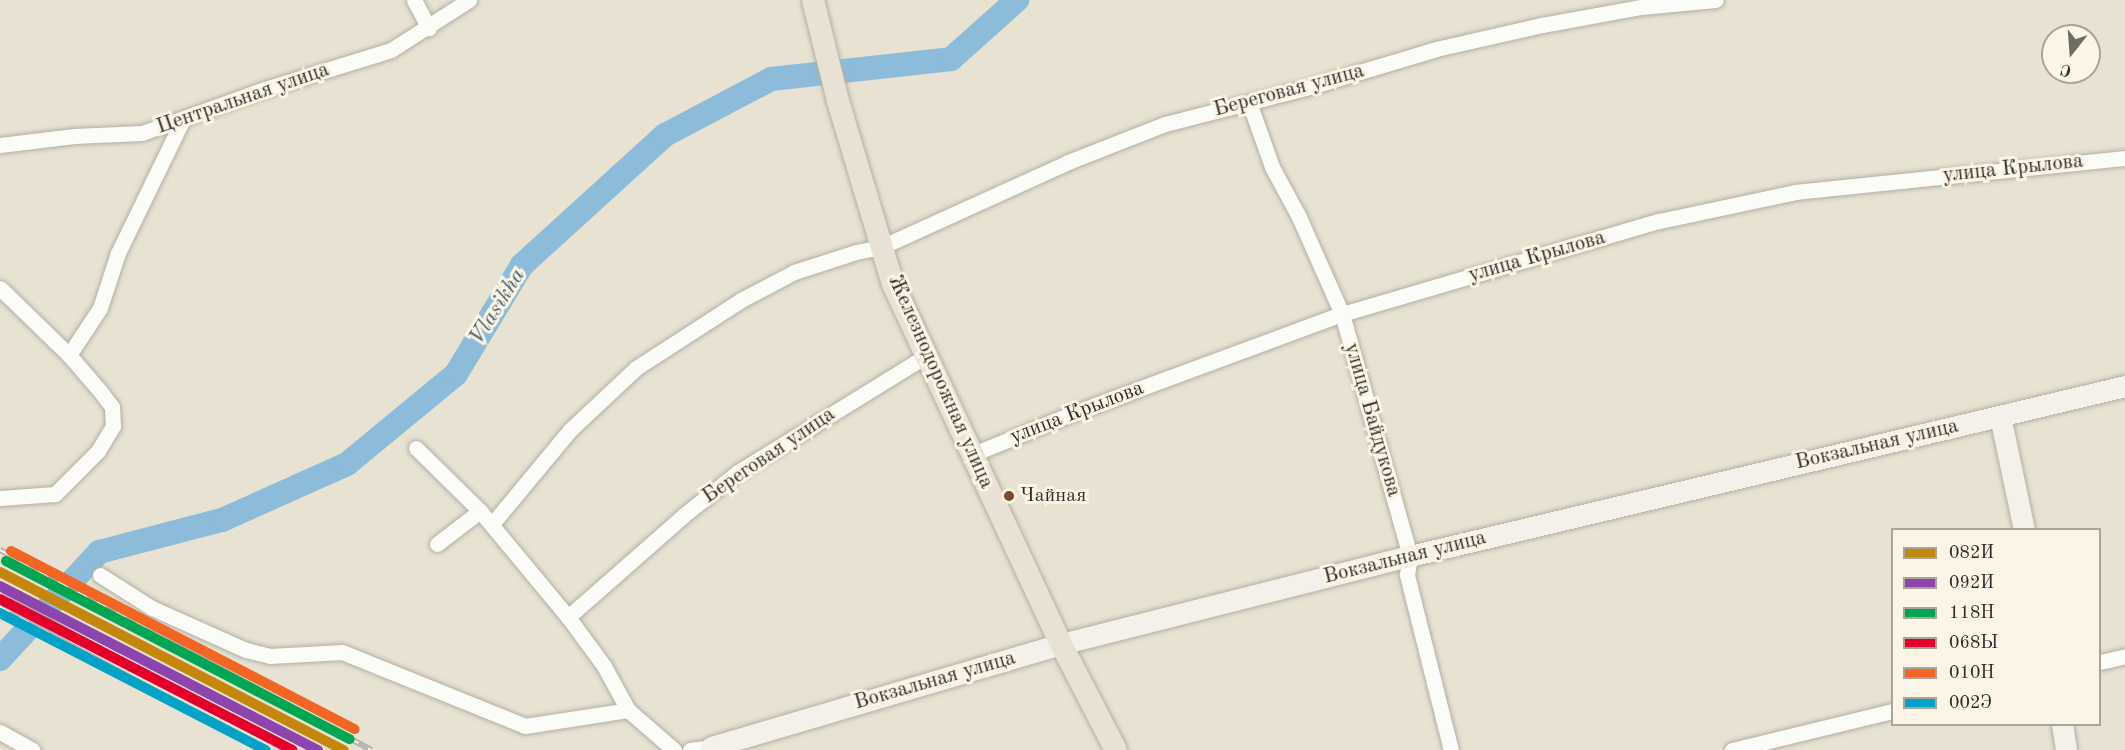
<!DOCTYPE html>
<meta charset="utf-8">
<style>
body{margin:0}
#map{position:relative;width:2125px;height:750px;overflow:hidden;background:#e7e2d1;font-family:"Old Standard TT",serif}
div>[style]{position:absolute}
.river>*{height:24px;margin:-12px;padding:0 12px;transform-origin:12px;border-radius:12px;background:#8cbcd9}
.roads{filter:drop-shadow(0 0 2px #b2afa4) drop-shadow(0 0 2px #b2afa4)}
.street>*{height:15px;margin:-7.5px;padding:0 7.5px;transform-origin:7.5px;border-radius:7.5px;background:#fbfbf8}
.secondary>*{height:21px;margin:-10.5px;padding:0 10.5px;transform-origin:10.5px;border-radius:10.5px;background:#f4f0ea}
.primary>*{height:22px;margin:-11px;padding:0 11px;transform-origin:11px;border-radius:11px;background:#e9e2d4}
.rail>*{height:6px;margin-top:-3px;transform-origin:0;background:repeating-linear-gradient(90deg,#fcf5e5 0 11px,#b3b2b0 0 22px);box-sizing:border-box;border-block:2px solid #b3b2b0}
.rail-1>*{height:10px;margin:-5px;padding:0 5px;transform-origin:5px;border-radius:5px;background:#c4870b}
.rail-2>*{height:10px;margin:-5px;padding:0 5px;transform-origin:5px;border-radius:5px;background:#8e44ad}
.rail-3>*{height:10px;margin:-5px;padding:0 5px;transform-origin:5px;border-radius:5px;background:#00a651}
.rail-4>*{height:10px;margin:-5px;padding:0 5px;transform-origin:5px;border-radius:5px;background:#e4002b}
.rail-5>*{height:10px;margin:-5px;padding:0 5px;transform-origin:5px;border-radius:5px;background:#f26522}
.rail-6>*{height:10px;margin:-5px;padding:0 5px;transform-origin:5px;border-radius:5px;background:#02a3c6}
.dots>*{width:16px;height:16px;translate:-50% -50%;box-sizing:border-box;border:3px solid #fcf5e5;border-radius:50%}
span{translate:-50% -50%;white-space:nowrap;text-align:center;line-height:1.15;-webkit-text-stroke:6px #fcf5e5;paint-order:stroke}
.bus-label{font-size:20px;color:#2b2b2b}
.left{translate:0 -50%;text-align:left}
.street-label{font-size:21px;color:#2b2b2b}
.water-label{font-size:22px;color:#3f5869;font-style:italic}
.legend{position:absolute;left:1891px;top:528px;width:210px;height:198px;box-sizing:border-box;background:#fcf5e5;border:2px solid #a8a49b;margin:0;padding:8px 10px;list-style:none;font-size:18px;color:#2b2b2b}
.legend li{display:flex;align-items:center;gap:12px;height:30px}
.legend b{width:30px;border:2px solid #a8a49b}
.north{position:absolute;left:2041px;top:24px;width:60px;height:60px;box-sizing:border-box;background:#fcf5e5;border:2px solid #a8a49b;border-radius:50%;rotate:197deg;font-size:16px;font-weight:700;line-height:24px;text-align:center;color:#2b2b2b}
.north::after{content:'';display:block;margin:auto;width:21px;height:27px;background:#6d6b65;clip-path:polygon(50% 0,100% 100%,50% 72%,0 100%)}
</style>
<div id="map">
<div class="river">
<i style="left:0;top:659px;width:146px;rotate:-47.2deg"></i>
<i style="left:99px;top:552px;width:127px;rotate:-14.6deg"></i>
<i style="left:222px;top:520px;width:137px;rotate:-24.1deg"></i>
<i style="left:347px;top:464px;width:141px;rotate:-39.5deg"></i>
<i style="left:456px;top:374px;width:127px;rotate:-58.8deg"></i>
<i style="left:522px;top:265px;width:193px;rotate:-42.3deg"></i>
<i style="left:665px;top:135px;width:120px;rotate:-27.8deg"></i>
<i style="left:771px;top:79px;width:181px;rotate:-6.3deg"></i>
<i style="left:951px;top:59px;width:89px;rotate:-41.8deg"></i>
</div>
<div class="roads">
<div class="street">
<i style="left:414px;top:0;width:32px;rotate:62deg"></i>
<i style="left:1249px;top:102px;width:69px;rotate:70.5deg"></i>
<i style="left:1272px;top:167px;width:57px;rotate:61.6deg"></i>
<i style="left:1299px;top:217px;width:106px;rotate:66.1deg"></i>
<i style="left:1342px;top:314px;width:251px;rotate:74.3deg"></i>
<i style="left:1410px;top:556px;width:19px;rotate:99deg"></i>
<i style="left:1407px;top:575px;width:180px;rotate:75.9deg"></i>
<i style="left:0;top:145px;width:75px;rotate:-6.9deg"></i>
<i style="left:74px;top:136px;width:68px;rotate:-2.5deg"></i>
<i style="left:142px;top:133px;width:131px;rotate:-19.7deg"></i>
<i style="left:265px;top:89px;width:132px;rotate:-17.2deg"></i>
<i style="left:391px;top:50px;width:93px;rotate:-32.7deg"></i>
<i style="left:0;top:288px;width:96px;rotate:44.2deg"></i>
<i style="left:69px;top:355px;width:48px;rotate:49.3deg"></i>
<i style="left:100px;top:391px;width:20px;rotate:53deg"></i>
<i style="left:112px;top:407px;width:19px;rotate:87deg"></i>
<i style="left:113px;top:426px;width:29px;rotate:121deg"></i>
<i style="left:98px;top:451px;width:61px;rotate:135deg"></i>
<i style="left:55px;top:494px;width:55px;rotate:175.8deg"></i>
<i style="left:69px;top:355px;width:56px;rotate:-56.6deg"></i>
<i style="left:100px;top:308px;width:58px;rotate:-71.9deg"></i>
<i style="left:118px;top:253px;width:149px;rotate:-64.1deg"></i>
<i style="left:416px;top:448px;width:90px;rotate:44.5deg"></i>
<i style="left:480px;top:511px;width:138px;rotate:50.3deg"></i>
<i style="left:568px;top:617px;width:61px;rotate:53.7deg"></i>
<i style="left:604px;top:666px;width:50px;rotate:61.4deg"></i>
<i style="left:628px;top:710px;width:61px;rotate:41deg"></i>
<i style="left:973px;top:454px;width:106px;rotate:-22.2deg"></i>
<i style="left:1071px;top:414px;width:289px;rotate:-20.3deg"></i>
<i style="left:1342px;top:314px;width:330px;rotate:-16.4deg"></i>
<i style="left:1659px;top:221px;width:139px;rotate:-12deg"></i>
<i style="left:1795px;top:192px;width:332px;rotate:-5.9deg"></i>
<i style="left:492px;top:524px;width:122px;rotate:-50.3deg"></i>
<i style="left:570px;top:430px;width:91px;rotate:-43.2deg"></i>
<i style="left:636px;top:368px;width:125px;rotate:-32.9deg"></i>
<i style="left:741px;top:300px;width:60px;rotate:-27.8deg"></i>
<i style="left:794px;top:272px;width:65px;rotate:-17.9deg"></i>
<i style="left:856px;top:252px;width:25px;rotate:-11deg"></i>
<i style="left:881px;top:247px;width:205px;rotate:-24.4deg"></i>
<i style="left:1068px;top:162px;width:104px;rotate:-21.4deg"></i>
<i style="left:1165px;top:124px;width:153px;rotate:-14.4deg"></i>
<i style="left:1313px;top:86px;width:128px;rotate:-16.7deg"></i>
<i style="left:1436px;top:49px;width:109px;rotate:-12.8deg"></i>
<i style="left:1542px;top:25px;width:101px;rotate:-10.3deg"></i>
<i style="left:1641px;top:7px;width:75px;rotate:-5.3deg"></i>
<i style="left:437px;top:544px;width:54px;rotate:-37.5deg"></i>
<i style="left:100px;top:575px;width:62px;rotate:32.4deg"></i>
<i style="left:152px;top:608px;width:103px;rotate:24.1deg"></i>
<i style="left:246px;top:650px;width:25px;rotate:14deg"></i>
<i style="left:270px;top:656px;width:72px;rotate:-3.2deg"></i>
<i style="left:342px;top:652px;width:197px;rotate:22deg"></i>
<i style="left:525px;top:726px;width:104px;rotate:-8.8deg"></i>
<i style="left:568px;top:617px;width:154px;rotate:-41.3deg"></i>
<i style="left:684px;top:515px;width:69px;rotate:-38.5deg"></i>
<i style="left:738px;top:472px;width:221px;rotate:-31.7deg"></i>
<i style="left:2100px;top:662px;width:26px;rotate:-13deg"></i>
<i style="left:0;top:732px;width:37px;rotate:29deg"></i>
<i style="left:690px;top:750px;width:21px;rotate:-8deg"></i>
<i style="left:1732px;top:750px;width:165px;rotate:-13.7deg"></i>
</div>
<div class="secondary">
<i style="left:2000px;top:416px;width:116px;rotate:78.1deg"></i>
<i style="left:2062px;top:724px;width:26px;rotate:81deg"></i>
<i style="left:711px;top:747px;width:365px;rotate:-16.4deg"></i>
<i style="left:1061px;top:644px;width:360px;rotate:-14.2deg"></i>
<i style="left:1410px;top:556px;width:735px;rotate:-13.37deg"></i>
</div>
<div class="primary">
<i style="left:813px;top:0;width:104px;rotate:76.1deg"></i>
<i style="left:838px;top:101px;width:191px;rotate:73.3deg"></i>
<i style="left:893px;top:284px;width:397px;rotate:65deg"></i>
<i style="left:1061px;top:644px;width:119px;rotate:62.6deg"></i>
</div>
</div>
<div class="rail">
<i style="left:0;top:550px;width:422px;rotate:28.3deg"></i>
<i style="left:0;top:594px;width:326px;rotate:28.6deg"></i>
<i style="left:0;top:607px;width:299px;rotate:28.5deg"></i>
</div>
<div class="rail-1">
<i style="left:0;top:572px;width:387px;rotate:27.4deg"></i>
</div>
<div class="rail-2">
<i style="left:0;top:586px;width:358px;rotate:27.3deg"></i>
</div>
<div class="rail-3">
<i style="left:6px;top:561px;width:387px;rotate:27.4deg"></i>
</div>
<div class="rail-4">
<i style="left:0;top:599px;width:329px;rotate:27.3deg"></i>
</div>
<div class="rail-5">
<i style="left:11px;top:551px;width:387px;rotate:27.4deg"></i>
</div>
<div class="rail-6">
<i style="left:0;top:613px;width:299px;rotate:27.3deg"></i>
</div>
<div class="dots">
<i style="left:1009px;top:496px;background:#7a4b2a"></i>
</div>
<div class="bus-label">
<span class="left" style="left:1020px;top:496px">Чайная</span>
</div>
<div class="street-label">
<span style="left:1289px;top:91px;rotate:-15deg">Береговая улица</span>
<span style="left:243px;top:99px;rotate:-19deg">Центральная улица</span>
<span style="left:2013px;top:169px;rotate:-6deg">улица Крылова</span>
<span style="left:1537px;top:257px;rotate:-16deg">улица Крылова</span>
<span style="left:940px;top:382px;rotate:66deg">Железнодорожная улица</span>
<span style="left:1077px;top:413px;rotate:-21deg">улица Крылова</span>
<span style="left:1372px;top:420px;rotate:74deg">улица Байдукова</span>
<span style="left:1877px;top:445px;rotate:-13deg">Вокзальная улица</span>
<span style="left:769px;top:456px;rotate:-34deg">Береговая улица</span>
<span style="left:1405px;top:558px;rotate:-14deg">Вокзальная улица</span>
<span style="left:935px;top:681px;rotate:-16deg">Вокзальная улица</span>
</div>
<div class="water-label">
<span style="left:498px;top:307px;rotate:-58deg">Vlasikha</span>
</div>
<ul class="legend">
<li><b style="height:8px;background:#c4870b"></b>082И</li>
<li><b style="height:8px;background:#8e44ad"></b>092И</li>
<li><b style="height:8px;background:#00a651"></b>118Н</li>
<li><b style="height:8px;background:#e4002b"></b>068Ы</li>
<li><b style="height:8px;background:#f26522"></b>010Н</li>
<li><b style="height:8px;background:#02a3c6"></b>002Э</li>
</ul>
<div class="north">С</div>
</div>
